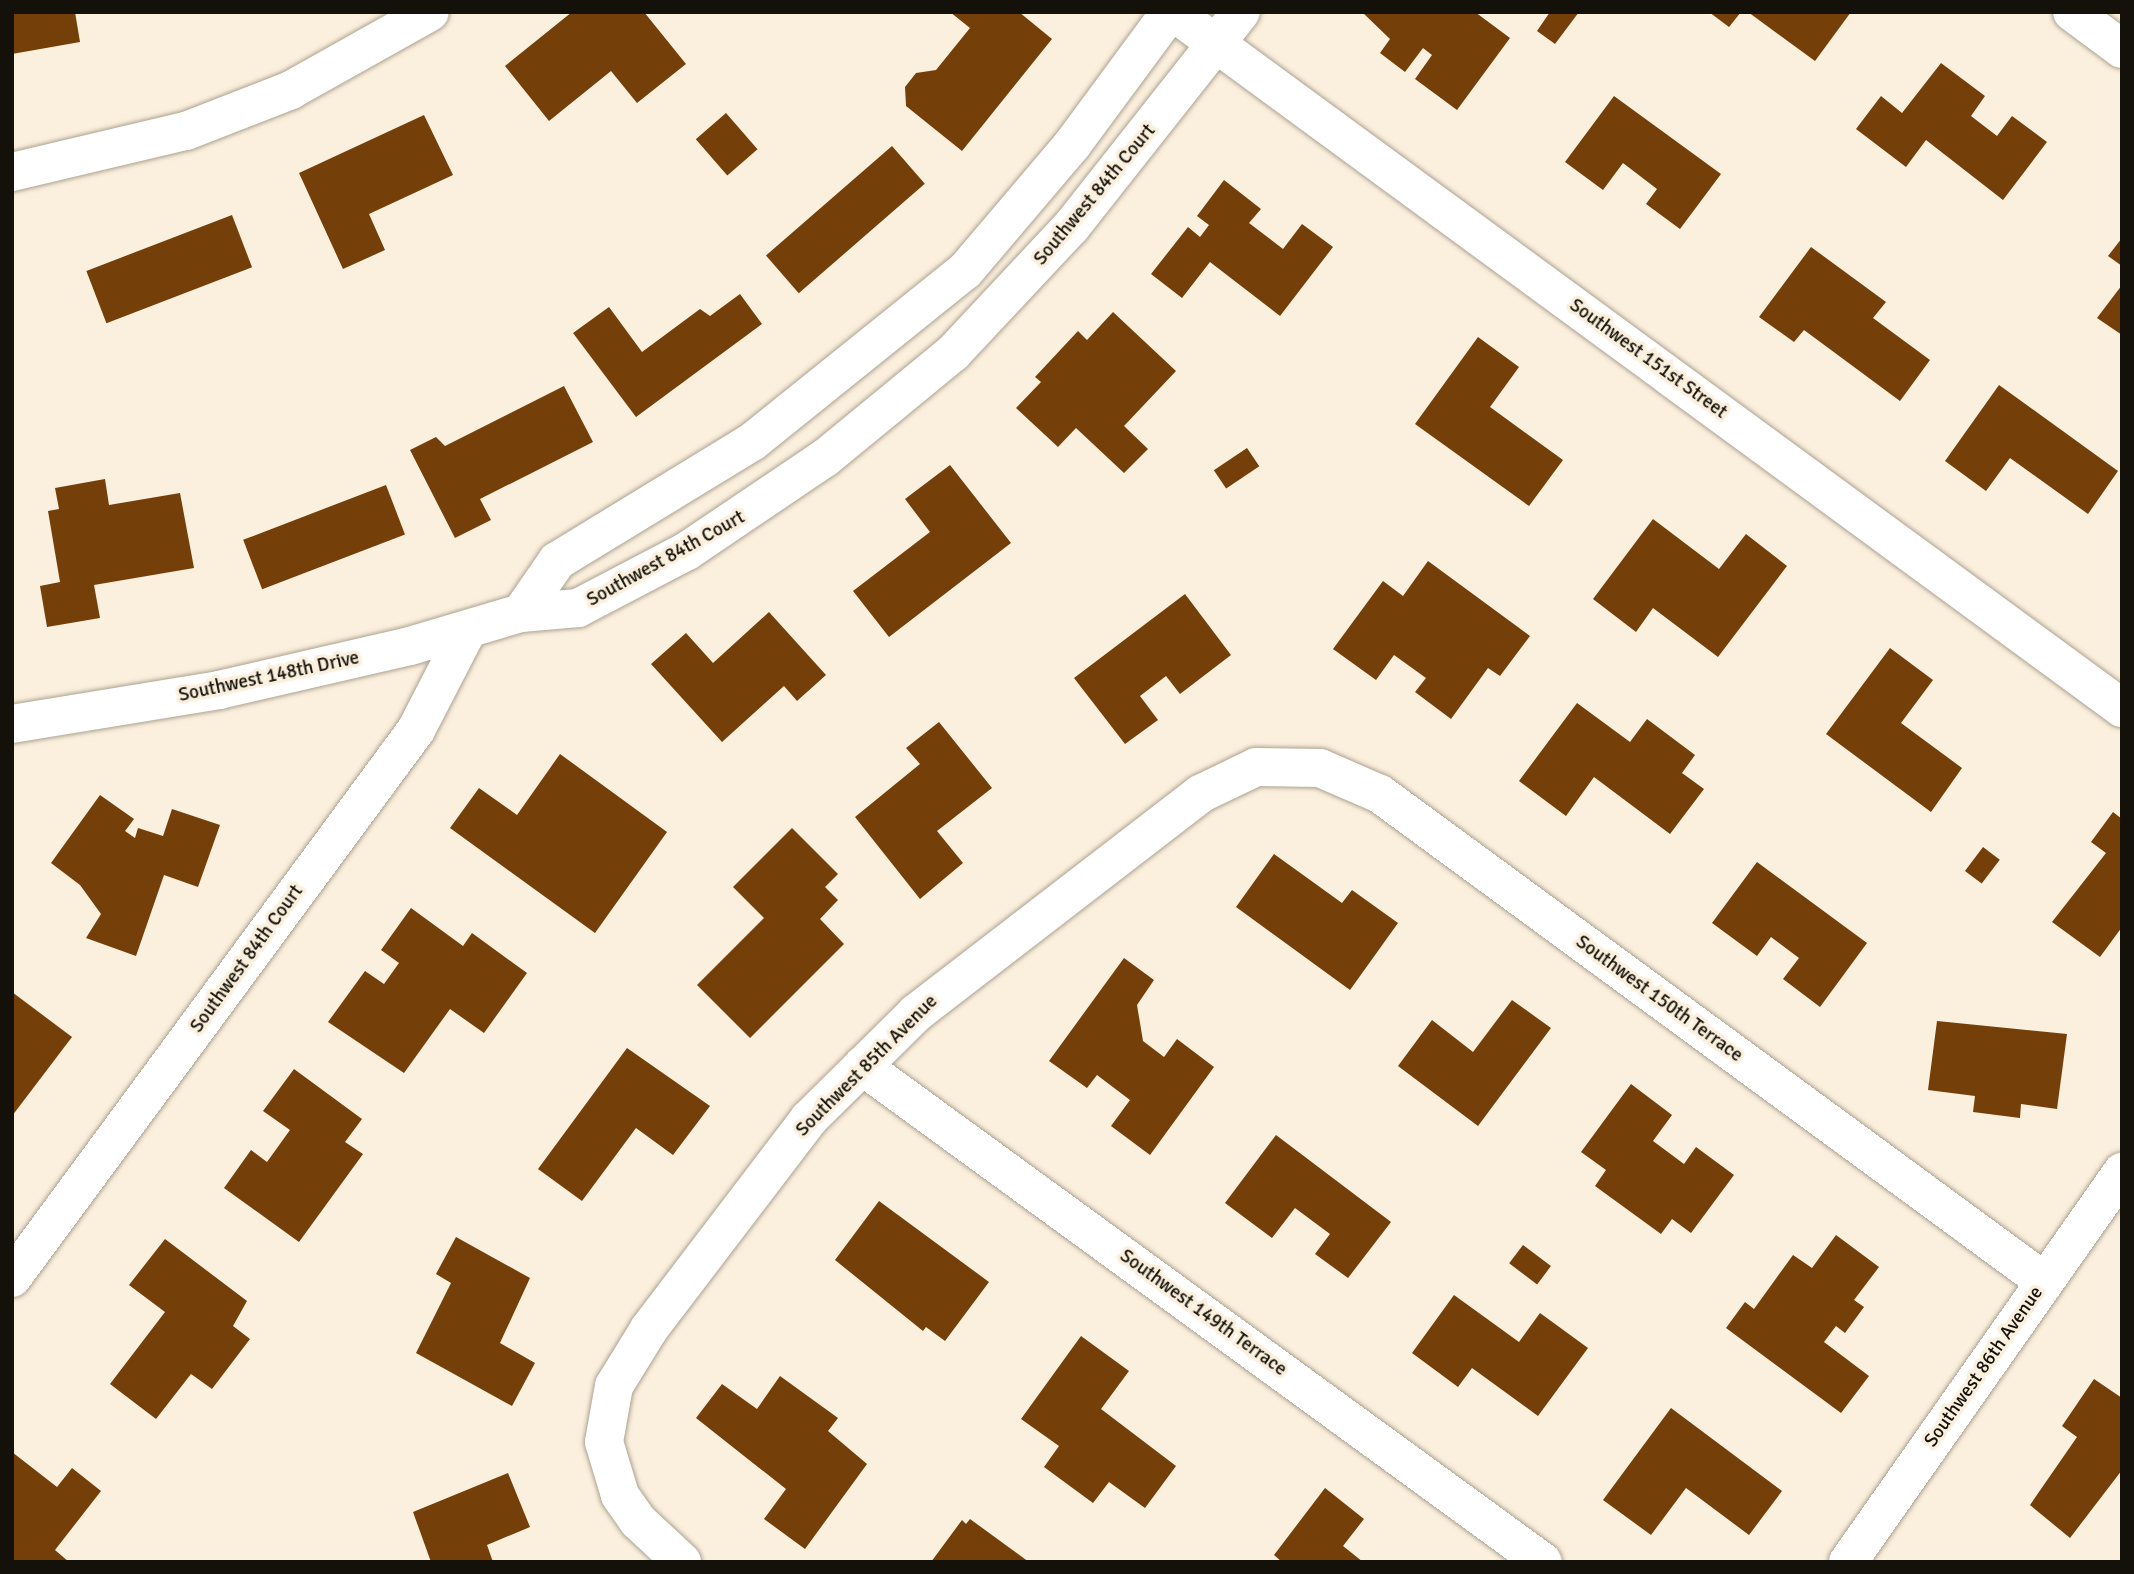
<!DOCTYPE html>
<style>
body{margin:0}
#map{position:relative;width:2134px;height:1574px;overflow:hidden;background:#fbefdd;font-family:Signika,sans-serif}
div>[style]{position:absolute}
.building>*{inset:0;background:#743f08;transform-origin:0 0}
.roads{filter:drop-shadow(0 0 2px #aca290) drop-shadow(0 0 2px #aca290)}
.minor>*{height:38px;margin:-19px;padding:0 19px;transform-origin:19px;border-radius:19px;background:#fff}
.secondary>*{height:38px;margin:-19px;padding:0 19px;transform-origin:19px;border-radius:19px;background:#fff}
span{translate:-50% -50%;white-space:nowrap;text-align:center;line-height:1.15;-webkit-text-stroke:7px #fbefdd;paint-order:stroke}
.street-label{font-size:19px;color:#14110a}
.frame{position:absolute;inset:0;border:14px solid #14110a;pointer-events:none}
</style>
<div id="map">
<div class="building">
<i style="clip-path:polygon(12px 12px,75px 12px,80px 42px,12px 54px)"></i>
<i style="clip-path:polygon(572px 12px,644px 12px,686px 64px,637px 103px,611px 71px,549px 121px,505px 66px)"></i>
<i style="clip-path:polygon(950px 12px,1019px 12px,1052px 39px,962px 151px,906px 106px,905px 87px,916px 73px,936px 70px,970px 28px)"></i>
<i style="clip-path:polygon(1362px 12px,1475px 12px,1510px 38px,1457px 110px,1415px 79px,1432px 55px,1423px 48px,1405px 72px,1380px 53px,1390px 39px)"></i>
<i style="clip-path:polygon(1550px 12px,1579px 12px,1555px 44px,1537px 31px)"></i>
<i style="clip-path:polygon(1709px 12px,1741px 12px,1729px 27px)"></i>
<i style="clip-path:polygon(1748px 12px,1851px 12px,1815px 61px)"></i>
<i style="clip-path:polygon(1941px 63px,1985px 96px,1971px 116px,1997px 136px,2012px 116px,2047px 142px,2003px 200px,1926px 140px,1906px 167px,1856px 129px,1881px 96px,1902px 113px)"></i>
<i style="clip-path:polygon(1614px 96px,1721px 174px,1680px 229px,1646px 204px,1657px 189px,1623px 163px,1603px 190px,1565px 162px)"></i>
<i style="left:726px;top:113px;width:48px;height:40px;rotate:49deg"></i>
<i style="clip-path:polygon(424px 115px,453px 175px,369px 214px,385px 250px,343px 269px,299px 173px)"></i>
<i style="left:892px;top:146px;width:50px;height:167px;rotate:49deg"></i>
<i style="clip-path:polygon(1224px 180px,1261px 209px,1249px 223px,1283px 249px,1302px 224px,1333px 247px,1280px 316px,1210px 262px,1182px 298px,1151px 274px,1188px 227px,1200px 237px,1209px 225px,1197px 216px)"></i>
<i style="left:232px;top:215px;width:56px;height:156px;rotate:69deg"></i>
<i style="clip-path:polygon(2122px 238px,2122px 266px,2108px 256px)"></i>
<i style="clip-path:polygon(1811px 247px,1886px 302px,1873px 318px,1930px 360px,1900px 401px,1804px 330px,1794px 342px,1759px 317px)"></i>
<i style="clip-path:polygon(2122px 285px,2122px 335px,2097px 318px)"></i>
<i style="clip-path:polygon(740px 294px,762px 324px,636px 417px,573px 333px,609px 307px,642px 352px,700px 309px,710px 316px)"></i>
<i style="clip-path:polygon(1113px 312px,1176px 371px,1124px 426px,1148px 449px,1124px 473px,1076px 428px,1058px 447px,1016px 408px,1041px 382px,1035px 377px,1078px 331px,1087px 340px)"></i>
<i style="clip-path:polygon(1478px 337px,1519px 367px,1490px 407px,1563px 460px,1529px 506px,1415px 424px)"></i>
<i style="clip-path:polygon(1999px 385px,2118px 471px,2088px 514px,2010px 458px,1986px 491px,1945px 461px)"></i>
<i style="clip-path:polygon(564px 386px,593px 442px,480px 499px,491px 520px,455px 538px,410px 450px,436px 437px,445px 446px)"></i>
<i style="left:1247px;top:448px;width:22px;height:40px;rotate:56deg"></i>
<i style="clip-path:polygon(950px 465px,1011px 543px,889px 637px,853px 591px,930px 532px,905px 499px)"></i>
<i style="clip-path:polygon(105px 479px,109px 505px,180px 493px,194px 568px,94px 585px,100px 618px,47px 627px,40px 586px,60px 582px,48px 511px,59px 509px,55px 488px)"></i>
<i style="left:386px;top:485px;width:53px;height:153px;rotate:69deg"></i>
<i style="clip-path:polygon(1653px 519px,1719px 569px,1746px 534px,1787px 566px,1718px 657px,1653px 608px,1636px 632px,1593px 599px)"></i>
<i style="clip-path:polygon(1428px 561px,1530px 636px,1500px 676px,1488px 668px,1451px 719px,1415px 692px,1426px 678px,1394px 655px,1376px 680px,1333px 649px,1383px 581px,1403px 596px)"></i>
<i style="clip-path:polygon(1185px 594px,1231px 655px,1180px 694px,1166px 676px,1140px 696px,1158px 720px,1125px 744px,1074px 678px)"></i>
<i style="clip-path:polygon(769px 612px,826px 675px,797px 701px,784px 686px,722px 742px,651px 664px,686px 633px,713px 663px)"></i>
<i style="clip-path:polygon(1890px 648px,1933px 680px,1901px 723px,1962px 768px,1931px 812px,1826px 734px)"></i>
<i style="clip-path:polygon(1577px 703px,1630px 742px,1647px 719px,1695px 755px,1682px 773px,1704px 789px,1670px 834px,1594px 777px,1566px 816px,1519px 781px)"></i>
<i style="clip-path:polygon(939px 722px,992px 788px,937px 831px,963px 863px,920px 899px,855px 817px,920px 764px,906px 748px)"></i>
<i style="clip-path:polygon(560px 754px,667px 832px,595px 933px,450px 828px,479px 788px,517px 815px)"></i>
<i style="clip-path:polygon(100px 795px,134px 819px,125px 831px,135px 838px,138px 828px,163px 836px,172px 809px,220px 825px,198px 887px,164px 875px,136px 956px,86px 938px,101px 914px,80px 885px,51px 863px)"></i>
<i style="clip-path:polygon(2113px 812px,2122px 819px,2122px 927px,2100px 957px,2052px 922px,2106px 853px,2091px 842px)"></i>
<i style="clip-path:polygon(792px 828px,838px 874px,825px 887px,838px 900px,820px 919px,844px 944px,750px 1038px,697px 985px,764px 918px,733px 887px)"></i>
<i style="left:1983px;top:847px;width:21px;height:30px;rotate:37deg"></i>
<i style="clip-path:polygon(1274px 854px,1342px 903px,1352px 890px,1398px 923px,1350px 990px,1236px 907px)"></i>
<i style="clip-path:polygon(1757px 862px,1867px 943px,1820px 1007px,1783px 979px,1799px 958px,1771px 937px,1757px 956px,1712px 923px)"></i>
<i style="clip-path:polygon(411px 908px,463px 946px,472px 933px,527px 973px,484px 1033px,450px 1009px,404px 1073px,328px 1022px,365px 971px,384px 984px,399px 963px,381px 950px)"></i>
<i style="clip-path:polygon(1124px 958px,1154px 980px,1137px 1005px,1143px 1041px,1164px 1057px,1177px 1039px,1214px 1067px,1150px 1155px,1111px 1126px,1130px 1100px,1097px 1075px,1087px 1088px,1049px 1061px)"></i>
<i style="clip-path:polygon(12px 992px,72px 1037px,12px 1116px)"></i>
<i style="clip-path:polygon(1512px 1000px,1551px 1028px,1478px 1126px,1398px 1066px,1432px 1020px,1473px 1052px)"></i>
<i style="clip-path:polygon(1937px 1021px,2067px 1034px,2057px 1109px,2021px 1104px,2020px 1118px,1973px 1112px,1975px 1096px,1928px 1090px)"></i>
<i style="clip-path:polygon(627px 1048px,710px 1106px,673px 1155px,636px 1128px,582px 1201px,538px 1169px)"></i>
<i style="clip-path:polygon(294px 1069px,362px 1119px,345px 1142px,363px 1154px,299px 1242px,224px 1188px,251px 1150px,267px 1162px,290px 1130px,263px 1111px)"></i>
<i style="clip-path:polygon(1631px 1084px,1672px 1115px,1653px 1141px,1684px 1164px,1696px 1147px,1734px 1175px,1691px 1233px,1672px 1219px,1661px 1234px,1595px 1186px,1606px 1170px,1581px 1152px)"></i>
<i style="clip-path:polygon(1276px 1135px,1391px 1222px,1348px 1278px,1315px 1254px,1330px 1234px,1295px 1208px,1272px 1238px,1225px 1203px)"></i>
<i style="clip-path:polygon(879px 1201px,989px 1282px,945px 1341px,926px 1327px,923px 1331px,835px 1260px)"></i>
<i style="clip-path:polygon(1836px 1235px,1879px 1267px,1854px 1300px,1864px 1307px,1845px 1333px,1836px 1326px,1824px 1342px,1869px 1376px,1841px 1413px,1726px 1328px,1745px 1302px,1754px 1309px,1793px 1255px,1812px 1268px)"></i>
<i style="clip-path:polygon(456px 1237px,530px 1278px,500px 1343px,535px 1363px,512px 1406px,416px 1353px,451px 1283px,436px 1274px)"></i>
<i style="clip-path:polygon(165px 1239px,247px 1301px,233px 1326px,250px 1339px,212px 1389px,191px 1374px,156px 1419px,110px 1384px,165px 1312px,129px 1285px)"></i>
<i style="left:1523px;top:1245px;width:35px;height:23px;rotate:37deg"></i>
<i style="clip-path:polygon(1454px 1295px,1519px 1342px,1540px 1313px,1588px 1348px,1538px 1416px,1472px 1368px,1458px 1387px,1412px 1353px)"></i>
<i style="clip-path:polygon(1081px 1336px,1129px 1371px,1101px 1409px,1176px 1466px,1145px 1508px,1109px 1482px,1093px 1503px,1044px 1467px,1059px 1446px,1021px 1419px)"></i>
<i style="clip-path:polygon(780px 1376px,838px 1418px,828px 1431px,867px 1464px,805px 1549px,764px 1519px,786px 1489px,696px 1418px,722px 1384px,757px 1409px)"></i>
<i style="clip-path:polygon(2094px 1379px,2122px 1398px,2122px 1470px,2070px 1538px,2030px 1505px,2077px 1437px,2062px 1426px)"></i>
<i style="clip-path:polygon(1671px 1408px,1782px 1491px,1749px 1535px,1686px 1488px,1651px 1535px,1603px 1500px)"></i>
<i style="clip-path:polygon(12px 1452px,57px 1487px,72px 1468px,101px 1491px,55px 1550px,69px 1562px,12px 1562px)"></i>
<i style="clip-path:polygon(508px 1473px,530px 1527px,487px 1545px,493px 1562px,431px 1562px,413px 1512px)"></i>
<i style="clip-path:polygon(1325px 1488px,1364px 1519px,1343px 1546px,1363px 1562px,1282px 1562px,1274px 1555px)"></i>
<i style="clip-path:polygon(970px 1519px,1029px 1562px,931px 1562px,962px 1520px,966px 1524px)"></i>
</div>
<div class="roads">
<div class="minor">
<i style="left:1173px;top:12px;width:1177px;rotate:36.26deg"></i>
<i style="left:12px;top:172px;width:179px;rotate:-13.3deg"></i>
<i style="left:186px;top:131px;width:113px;rotate:-21.3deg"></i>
<i style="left:291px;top:90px;width:159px;rotate:-29.3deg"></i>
<i style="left:521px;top:613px;width:63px;rotate:-55.3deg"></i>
<i style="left:557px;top:561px;width:228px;rotate:-31.4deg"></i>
<i style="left:752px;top:442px;width:273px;rotate:-38.8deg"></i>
<i style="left:965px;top:271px;width:165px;rotate:-49.7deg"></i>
<i style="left:1072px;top:145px;width:165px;rotate:-53.6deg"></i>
<i style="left:12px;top:724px;width:210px;rotate:-9.3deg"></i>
<i style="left:219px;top:690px;width:196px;rotate:-13deg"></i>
<i style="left:410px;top:646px;width:116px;rotate:-16.6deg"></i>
<i style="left:521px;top:613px;width:57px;rotate:-5deg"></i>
<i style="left:578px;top:608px;width:123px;rotate:-27.6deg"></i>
<i style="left:687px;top:551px;width:166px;rotate:-34deg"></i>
<i style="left:825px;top:458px;width:166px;rotate:-39.4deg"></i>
<i style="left:953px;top:353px;width:173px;rotate:-46.9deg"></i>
<i style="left:1071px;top:227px;width:274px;rotate:-51.7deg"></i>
<i style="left:862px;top:1066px;width:842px;rotate:36.07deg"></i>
<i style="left:12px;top:1278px;width:681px;rotate:-53.6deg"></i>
<i style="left:416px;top:730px;width:111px;rotate:-62.7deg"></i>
<i style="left:682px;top:1562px;width:60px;rotate:-137deg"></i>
<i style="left:638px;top:1521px;width:32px;rotate:-125deg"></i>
<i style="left:620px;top:1495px;width:55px;rotate:-106.8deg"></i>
<i style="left:604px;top:1442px;width:57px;rotate:-79.9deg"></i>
<i style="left:614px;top:1386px;width:67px;rotate:-58.4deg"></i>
<i style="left:649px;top:1329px;width:264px;rotate:-52.7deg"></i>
<i style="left:809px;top:1119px;width:151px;rotate:-44.7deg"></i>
<i style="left:916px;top:1013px;width:359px;rotate:-37.6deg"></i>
<i style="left:1200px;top:794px;width:62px;rotate:-25.7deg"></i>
<i style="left:1256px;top:767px;width:64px;rotate:0.9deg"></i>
<i style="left:1320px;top:768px;width:65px;rotate:23.4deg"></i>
<i style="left:1380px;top:794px;width:823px;rotate:36.26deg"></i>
<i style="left:1848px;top:1562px;width:477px;rotate:-54.9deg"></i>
</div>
<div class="secondary">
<i style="left:2072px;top:12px;width:62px;rotate:36.5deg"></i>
</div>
</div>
<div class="street-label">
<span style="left:1095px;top:195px;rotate:-50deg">Southwest 84th Court</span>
<span style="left:1648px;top:359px;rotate:36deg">Southwest 151st Street</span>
<span style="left:666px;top:559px;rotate:-29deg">Southwest 84th Court</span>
<span style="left:269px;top:677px;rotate:-12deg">Southwest 148th Drive</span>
<span style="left:247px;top:959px;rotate:-54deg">Southwest 84th Court</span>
<span style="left:1659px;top:999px;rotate:36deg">Southwest 150th Terrace</span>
<span style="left:867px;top:1066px;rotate:-45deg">Southwest 85th Avenue</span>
<span style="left:1203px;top:1313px;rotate:36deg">Southwest 149th Terrace</span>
<span style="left:1984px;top:1367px;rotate:-55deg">Southwest 86th Avenue</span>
</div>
<div class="frame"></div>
</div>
